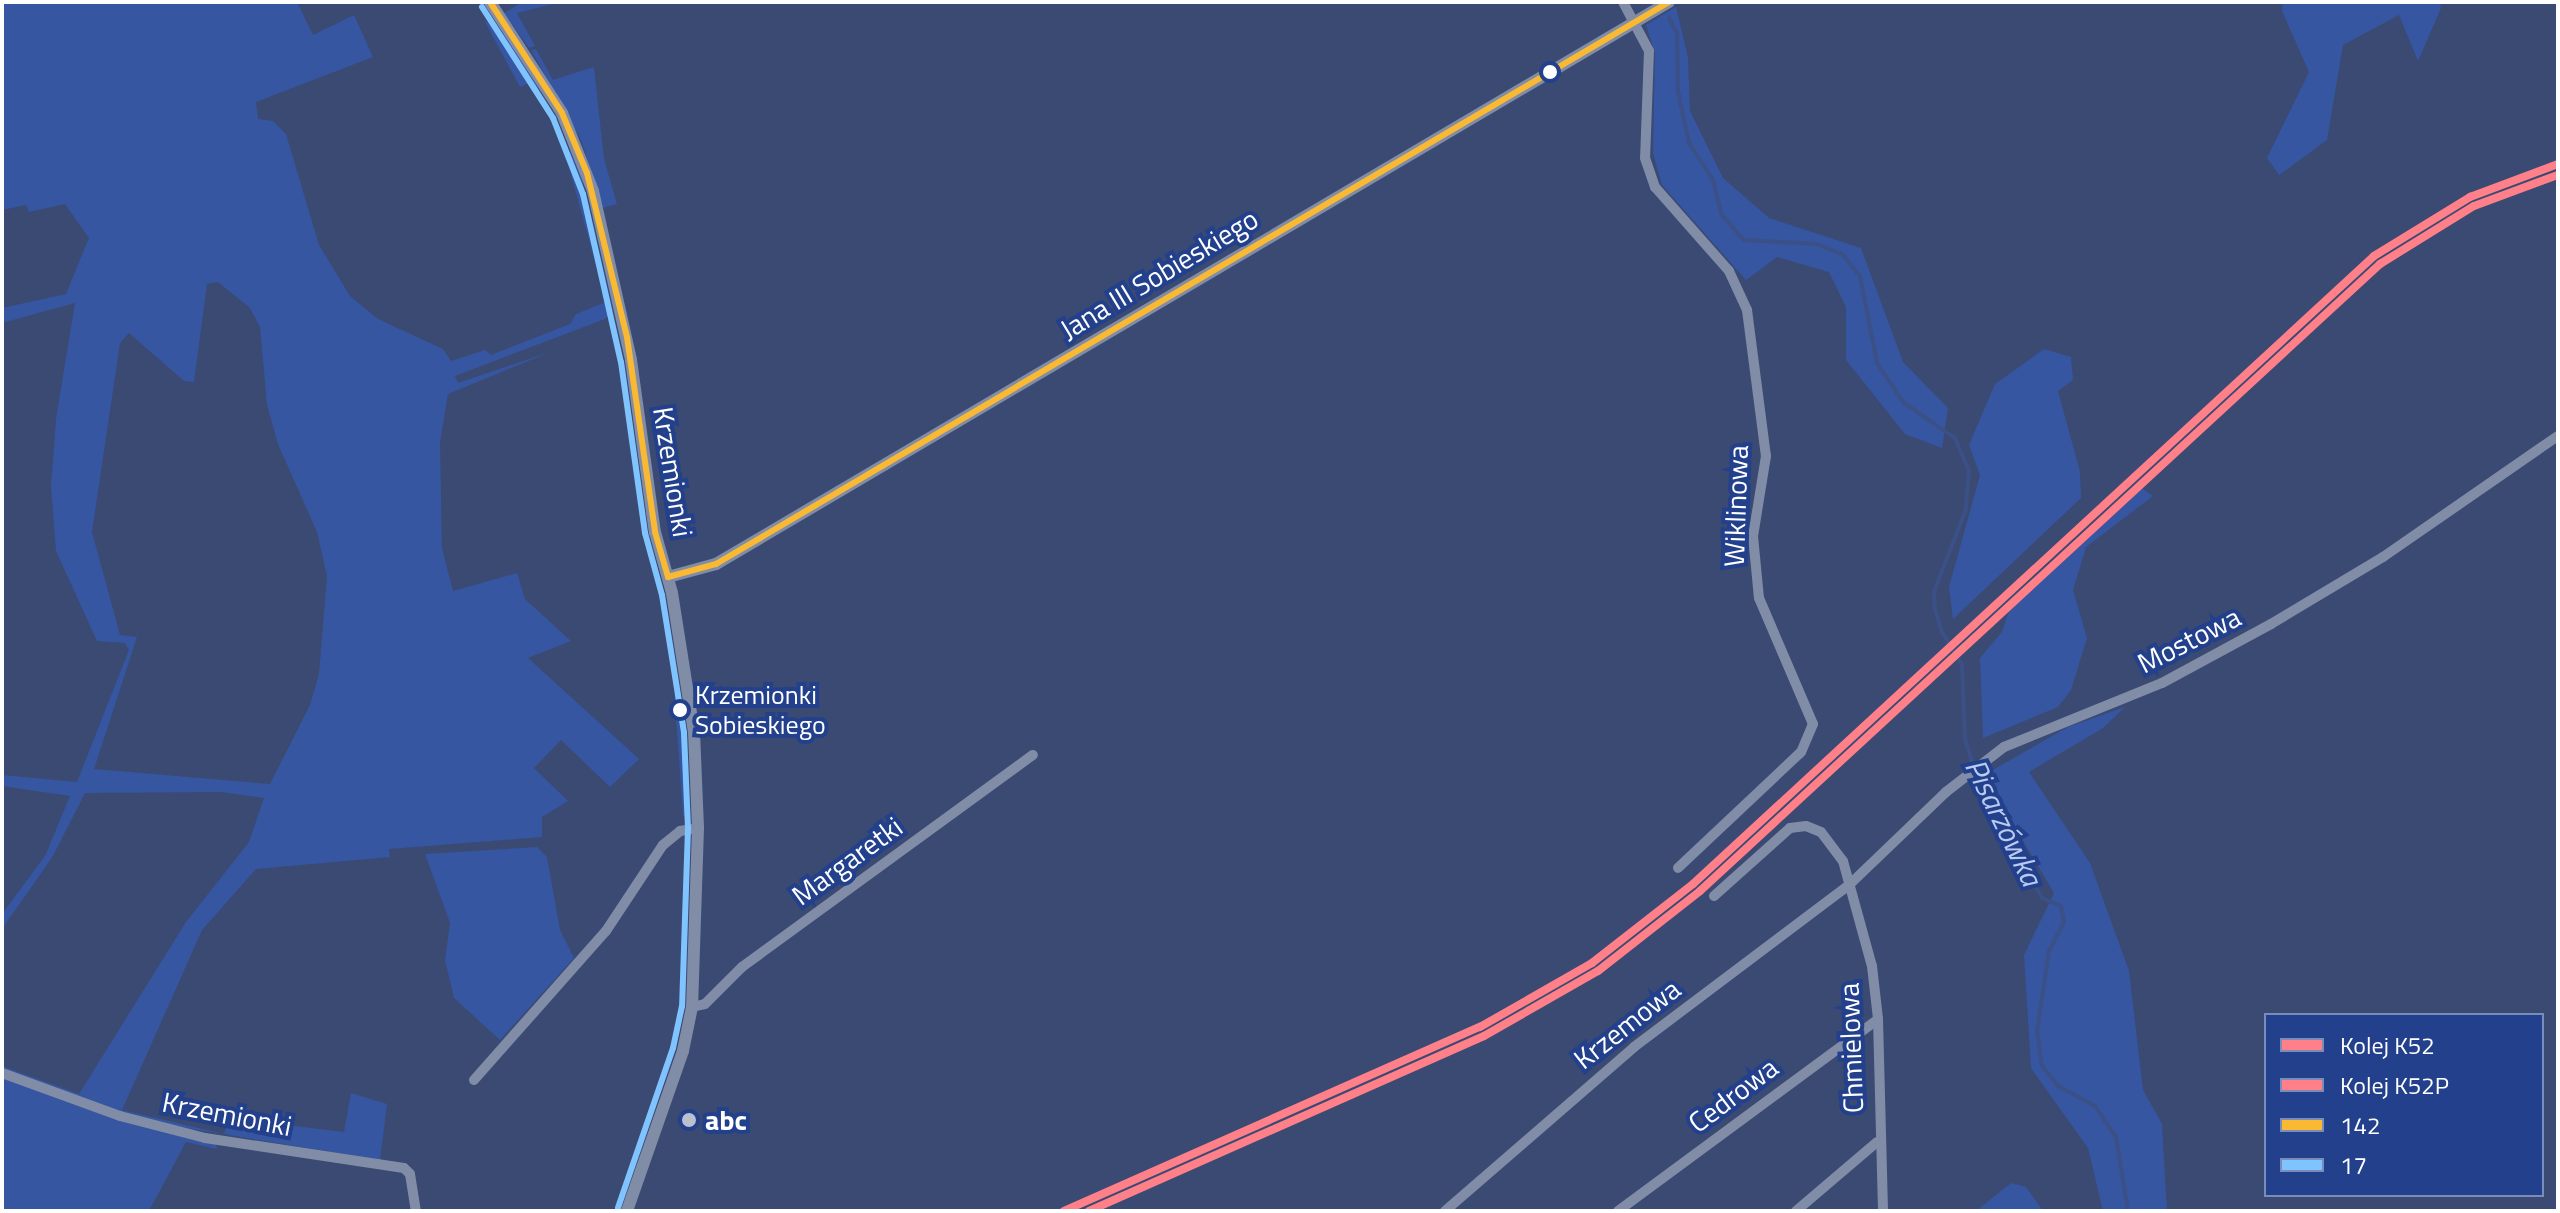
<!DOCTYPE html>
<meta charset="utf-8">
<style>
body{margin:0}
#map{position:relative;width:2560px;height:1213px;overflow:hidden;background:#3a4a73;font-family:"Titillium Web",sans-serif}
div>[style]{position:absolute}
.green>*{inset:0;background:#3656a1}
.stream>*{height:4px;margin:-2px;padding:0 2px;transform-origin:2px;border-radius:2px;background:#3b5086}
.minor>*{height:10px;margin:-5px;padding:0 5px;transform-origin:5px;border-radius:5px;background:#818ca7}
.tertiary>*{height:12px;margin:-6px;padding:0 6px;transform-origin:6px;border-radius:6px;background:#818ca7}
.bus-1>*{height:6px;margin:-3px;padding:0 3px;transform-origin:3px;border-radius:3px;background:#fab933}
.bus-2>*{height:6px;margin:-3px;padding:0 3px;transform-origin:3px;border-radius:3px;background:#80c4ff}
.rail-1>*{height:8px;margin:-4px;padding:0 4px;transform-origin:4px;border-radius:4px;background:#ff8089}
.rail-2>*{height:8px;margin:-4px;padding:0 4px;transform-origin:4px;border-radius:4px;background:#ff8089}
.dots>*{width:22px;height:22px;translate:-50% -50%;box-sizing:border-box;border:4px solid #22408b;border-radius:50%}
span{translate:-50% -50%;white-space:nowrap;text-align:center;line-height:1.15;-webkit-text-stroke:8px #22408b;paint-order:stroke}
.bus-label{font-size:26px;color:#fff}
.left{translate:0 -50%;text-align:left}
.street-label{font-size:28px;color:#fff}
.poi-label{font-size:28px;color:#fff;font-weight:700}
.water-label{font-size:30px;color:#bacbf2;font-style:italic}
.frame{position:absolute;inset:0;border:4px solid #fff;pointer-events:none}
.legend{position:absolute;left:2264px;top:1013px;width:280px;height:184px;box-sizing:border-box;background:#22408b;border:2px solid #7a8cb9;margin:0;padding:10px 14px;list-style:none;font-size:24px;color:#fff}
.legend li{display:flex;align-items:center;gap:16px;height:40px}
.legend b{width:40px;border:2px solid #7a8cb9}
</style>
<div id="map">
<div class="green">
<i style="clip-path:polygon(evenodd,2px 2px,297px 2px,313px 35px,354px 15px,373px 57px,256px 102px,258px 119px,273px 121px,286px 134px,319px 245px,350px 296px,378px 319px,443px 349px,451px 361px,485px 350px,491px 355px,570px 324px,576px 314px,606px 302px,566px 156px,571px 150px,582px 179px,613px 310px,605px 319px,455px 376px,458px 383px,550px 352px,448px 394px,440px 442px,442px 548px,453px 591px,517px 573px,525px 599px,571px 641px,528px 658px,639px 759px,610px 787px,561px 740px,534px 768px,568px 801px,542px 817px,542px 837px,389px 849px,390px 857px,256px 869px,202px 930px,122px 1110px,224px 1134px,229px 1118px,344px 1132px,351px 1093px,387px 1104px,380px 1160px,168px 1125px,121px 1113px,2px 1070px,2px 1066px,79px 1094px,186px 922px,249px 842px,264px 798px,221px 792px,85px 793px,53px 856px,2px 929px,2px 914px,45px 856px,70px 796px,2px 786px,2px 775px,77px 782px,129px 650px,125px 643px,97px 641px,56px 551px,51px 487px,56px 419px,75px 303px,2px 323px,2px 308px,66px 294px,89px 238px,65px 204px,29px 212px,26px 205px,2px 210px,2px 2px,218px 282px,250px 308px,260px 327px,267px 405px,278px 444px,317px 532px,327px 576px,319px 674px,310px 705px,270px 784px,94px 769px,137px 637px,120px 635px,92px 532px,120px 343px,129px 333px,184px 381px,194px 382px,207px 284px,218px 282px)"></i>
<i style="clip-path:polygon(561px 2px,517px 13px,535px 46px,529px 48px,504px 13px,519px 4px)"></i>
<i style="clip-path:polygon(2283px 2px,2439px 2px,2441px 8px,2418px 61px,2399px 15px,2343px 45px,2327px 140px,2279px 175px,2267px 158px,2309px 72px,2282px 11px)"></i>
<i style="clip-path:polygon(1676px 7px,1688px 58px,1690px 111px,1723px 178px,1769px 218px,1861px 248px,1903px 362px,1948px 408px,1942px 448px,1905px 434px,1846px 360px,1846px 307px,1829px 272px,1777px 257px,1746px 280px,1662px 185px,1653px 153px,1655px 53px,1646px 25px)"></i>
<i style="clip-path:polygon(484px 20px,505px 35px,538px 87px,535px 92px,529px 83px,520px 87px)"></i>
<i style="clip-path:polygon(536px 49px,553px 80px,594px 67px,604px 159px,617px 204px,603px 208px,581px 140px,531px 50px)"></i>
<i style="clip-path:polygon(2044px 349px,2071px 357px,2073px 380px,2058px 391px,2080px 472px,2081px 498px,1953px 619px,1949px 587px,1980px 475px,1969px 445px,1995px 384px)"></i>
<i style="clip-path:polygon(2139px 486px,2153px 496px,2086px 547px,2073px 590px,2087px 638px,2071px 690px,2058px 707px,1983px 738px,1980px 658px,2002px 632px,2010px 608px)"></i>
<i style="clip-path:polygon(674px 689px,685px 746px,688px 819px,683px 815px)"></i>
<i style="clip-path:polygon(2125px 707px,2103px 728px,2029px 772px,2090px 863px,2129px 971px,2143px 1090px,2162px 1124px,2167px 1211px,2103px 1211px,2088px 1148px,2031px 1068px,2024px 955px,2054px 893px,1984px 775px,2068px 727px)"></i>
<i style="clip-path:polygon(537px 847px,547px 857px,560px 930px,574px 958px,500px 1040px,454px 998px,445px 960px,450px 923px,425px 854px)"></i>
<i style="clip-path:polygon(2px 1076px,216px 1144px,217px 1149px,186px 1142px,149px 1211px,2px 1211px)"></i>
<i style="clip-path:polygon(2011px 1183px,2026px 1187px,2043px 1211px,1976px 1211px)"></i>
</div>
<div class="stream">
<i style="left:1669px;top:18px;width:17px;rotate:62deg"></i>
<i style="left:1677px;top:33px;width:58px;rotate:89deg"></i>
<i style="left:1678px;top:91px;width:53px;rotate:78.1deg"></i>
<i style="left:1689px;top:143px;width:44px;rotate:57deg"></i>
<i style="left:1713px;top:180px;width:36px;rotate:76deg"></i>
<i style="left:1722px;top:215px;width:33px;rotate:49deg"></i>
<i style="left:1744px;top:240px;width:73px;rotate:3.1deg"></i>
<i style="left:1817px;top:244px;width:27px;rotate:22deg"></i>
<i style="left:1842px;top:254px;width:28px;rotate:51deg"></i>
<i style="left:1860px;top:276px;width:89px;rotate:78.9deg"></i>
<i style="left:1877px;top:363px;width:48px;rotate:56deg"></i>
<i style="left:1904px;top:403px;width:62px;rotate:34.5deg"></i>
<i style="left:1955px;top:438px;width:36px;rotate:67deg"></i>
<i style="left:1969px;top:471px;width:38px;rotate:95deg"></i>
<i style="left:1966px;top:509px;width:89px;rotate:111.1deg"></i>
<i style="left:1934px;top:592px;width:17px;rotate:87deg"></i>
<i style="left:1935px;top:609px;width:22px;rotate:74deg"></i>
<i style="left:1941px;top:630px;width:41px;rotate:59deg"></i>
<i style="left:1962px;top:665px;width:74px;rotate:87.7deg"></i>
<i style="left:1965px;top:739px;width:51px;rotate:73deg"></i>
<i style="left:1980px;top:788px;width:126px;rotate:60.6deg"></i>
<i style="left:2042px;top:898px;width:21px;rotate:23deg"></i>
<i style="left:2061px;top:906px;width:16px;rotate:79deg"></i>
<i style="left:2064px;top:922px;width:33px;rotate:117deg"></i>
<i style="left:2049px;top:951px;width:81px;rotate:98.5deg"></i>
<i style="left:2037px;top:1031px;width:35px;rotate:82deg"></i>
<i style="left:2042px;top:1066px;width:26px;rotate:51deg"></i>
<i style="left:2058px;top:1086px;width:42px;rotate:28.4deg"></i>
<i style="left:2095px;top:1106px;width:37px;rotate:56deg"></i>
<i style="left:2116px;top:1137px;width:75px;rotate:80.8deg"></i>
</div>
<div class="minor">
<i style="left:1623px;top:2px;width:55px;rotate:62deg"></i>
<i style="left:1649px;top:51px;width:107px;rotate:92.1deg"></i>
<i style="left:1645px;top:158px;width:31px;rotate:71deg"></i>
<i style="left:1655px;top:187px;width:112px;rotate:48.6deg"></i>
<i style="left:1729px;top:271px;width:43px;rotate:65.2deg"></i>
<i style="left:1747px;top:310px;width:147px;rotate:82.6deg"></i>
<i style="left:1766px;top:456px;width:81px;rotate:99.2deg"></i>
<i style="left:1753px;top:536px;width:62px;rotate:84.5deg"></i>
<i style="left:1759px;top:598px;width:137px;rotate:66.8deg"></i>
<i style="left:1813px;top:724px;width:30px;rotate:113deg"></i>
<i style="left:1801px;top:752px;width:169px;rotate:136.7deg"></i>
<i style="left:1714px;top:896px;width:102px;rotate:-41.8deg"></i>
<i style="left:1790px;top:828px;width:16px;rotate:-7deg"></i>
<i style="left:1806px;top:826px;width:16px;rotate:22deg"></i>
<i style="left:1821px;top:832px;width:36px;rotate:53deg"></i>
<i style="left:1843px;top:861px;width:109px;rotate:74.6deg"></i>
<i style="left:1872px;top:966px;width:53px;rotate:83.5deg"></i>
<i style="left:1878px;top:1019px;width:192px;rotate:88.5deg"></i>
<i style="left:692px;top:1007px;width:13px;rotate:-13deg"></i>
<i style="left:705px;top:1004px;width:52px;rotate:-45deg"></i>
<i style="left:742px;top:967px;width:360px;rotate:-36.1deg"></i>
<i style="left:2px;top:1073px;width:126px;rotate:20deg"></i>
<i style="left:120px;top:1116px;width:88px;rotate:14.5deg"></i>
<i style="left:205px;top:1138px;width:201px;rotate:8.6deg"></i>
<i style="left:404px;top:1168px;width:8px;rotate:45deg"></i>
<i style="left:410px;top:1174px;width:37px;rotate:81deg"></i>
<i style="left:474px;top:1080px;width:199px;rotate:-48.5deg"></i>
<i style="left:606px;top:931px;width:103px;rotate:-56.5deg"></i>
<i style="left:663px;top:845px;width:22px;rotate:-39deg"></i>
<i style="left:680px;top:831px;width:18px;rotate:-9deg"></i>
<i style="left:1445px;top:1211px;width:250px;rotate:-40.9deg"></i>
<i style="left:1634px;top:1047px;width:268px;rotate:-37deg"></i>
<i style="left:1848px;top:886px;width:136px;rotate:-43.8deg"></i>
<i style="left:1946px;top:792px;width:73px;rotate:-37.8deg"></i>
<i style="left:2004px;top:747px;width:170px;rotate:-22.1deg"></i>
<i style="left:2162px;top:683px;width:124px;rotate:-28.4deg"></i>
<i style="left:2271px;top:624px;width:131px;rotate:-30.9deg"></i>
<i style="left:2383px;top:557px;width:213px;rotate:-34.7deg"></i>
<i style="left:1618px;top:1211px;width:323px;rotate:-36.4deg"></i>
<i style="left:1796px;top:1211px;width:106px;rotate:-40.4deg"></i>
</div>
<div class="tertiary">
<i style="left:490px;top:2px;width:132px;rotate:57deg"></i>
<i style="left:562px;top:113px;width:84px;rotate:68.3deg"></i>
<i style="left:593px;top:191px;width:173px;rotate:77.3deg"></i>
<i style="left:631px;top:360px;width:174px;rotate:82.1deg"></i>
<i style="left:655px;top:532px;width:63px;rotate:74.4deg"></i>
<i style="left:672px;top:593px;width:141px;rotate:81deg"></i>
<i style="left:694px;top:732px;width:96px;rotate:87.6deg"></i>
<i style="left:698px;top:828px;width:179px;rotate:91.9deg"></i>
<i style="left:692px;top:1007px;width:45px;rotate:101.6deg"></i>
<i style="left:683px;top:1051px;width:170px;rotate:109.3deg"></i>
<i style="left:668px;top:577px;width:50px;rotate:-15.2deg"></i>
<i style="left:716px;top:564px;width:1106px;rotate:-30.53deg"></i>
</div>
<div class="bus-1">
<i style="left:490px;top:2px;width:132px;rotate:57deg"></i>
<i style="left:562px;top:113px;width:65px;rotate:67.4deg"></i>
<i style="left:587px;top:173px;width:169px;rotate:76.3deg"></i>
<i style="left:627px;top:337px;width:197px;rotate:81.8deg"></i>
<i style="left:655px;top:532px;width:47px;rotate:73.9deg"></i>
<i style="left:668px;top:577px;width:50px;rotate:-15.2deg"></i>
<i style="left:716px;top:564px;width:1106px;rotate:-30.53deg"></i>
</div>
<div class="bus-2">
<i style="left:482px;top:7px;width:132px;rotate:57.4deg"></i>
<i style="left:553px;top:118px;width:82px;rotate:68.5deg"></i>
<i style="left:583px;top:194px;width:172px;rotate:77.3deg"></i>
<i style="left:621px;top:362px;width:173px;rotate:82deg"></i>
<i style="left:645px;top:533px;width:64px;rotate:74.7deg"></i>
<i style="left:662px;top:595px;width:140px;rotate:80.9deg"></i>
<i style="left:684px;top:733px;width:95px;rotate:87.6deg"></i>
<i style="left:688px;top:828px;width:178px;rotate:91.9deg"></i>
<i style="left:682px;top:1006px;width:43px;rotate:102.1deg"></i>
<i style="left:673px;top:1048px;width:169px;rotate:109deg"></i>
</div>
<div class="rail-1">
<i style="left:1064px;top:1211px;width:455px;rotate:-23.9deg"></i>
<i style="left:1480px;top:1027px;width:129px;rotate:-29.7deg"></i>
<i style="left:1592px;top:963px;width:128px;rotate:-38deg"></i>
<i style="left:1693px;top:884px;width:926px;rotate:-42.68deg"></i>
<i style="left:2374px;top:256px;width:113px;rotate:-31.6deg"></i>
<i style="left:2470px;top:197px;width:94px;rotate:-20.6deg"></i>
</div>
<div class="rail-2">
<i style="left:1089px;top:1211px;width:432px;rotate:-23.9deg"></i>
<i style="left:1484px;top:1036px;width:131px;rotate:-29.7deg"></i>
<i style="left:1598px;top:971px;width:130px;rotate:-38.1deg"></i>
<i style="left:1700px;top:891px;width:925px;rotate:-42.68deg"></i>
<i style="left:2380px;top:264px;width:110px;rotate:-31.7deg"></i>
<i style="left:2474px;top:206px;width:90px;rotate:-20.3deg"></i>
</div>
<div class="dots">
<i style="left:1550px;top:72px;background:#fff"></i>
<i style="left:680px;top:710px;background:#fff"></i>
<i style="left:689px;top:1120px;background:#bac0ce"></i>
</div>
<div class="bus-label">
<span class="left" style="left:695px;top:710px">Krzemionki<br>Sobieskiego</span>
</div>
<div class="street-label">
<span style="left:1159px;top:274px;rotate:-31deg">Jana III Sobieskiego</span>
<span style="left:673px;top:472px;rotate:81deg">Krzemionki</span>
<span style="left:1736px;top:506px;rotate:-88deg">Wiklinowa</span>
<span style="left:2189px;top:640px;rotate:-27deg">Mostowa</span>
<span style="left:847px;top:861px;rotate:-36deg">Margaretki</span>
<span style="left:1627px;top:1024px;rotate:-38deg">Krzemowa</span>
<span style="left:1851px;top:1048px;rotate:-92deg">Chmielowa</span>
<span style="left:1733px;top:1095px;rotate:-37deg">Cedrowa</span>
<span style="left:227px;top:1114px;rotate:11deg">Krzemionki</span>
</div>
<div class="poi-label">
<span class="left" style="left:705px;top:1120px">abc</span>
</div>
<div class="water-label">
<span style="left:2004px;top:822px;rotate:64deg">Pisarzówka</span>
</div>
<div class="frame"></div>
<ul class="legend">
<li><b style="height:10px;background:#ff8089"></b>Kolej K52</li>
<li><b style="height:10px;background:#ff8089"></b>Kolej K52P</li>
<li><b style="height:10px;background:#fab933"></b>142</li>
<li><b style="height:10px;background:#80c4ff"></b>17</li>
</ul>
</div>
